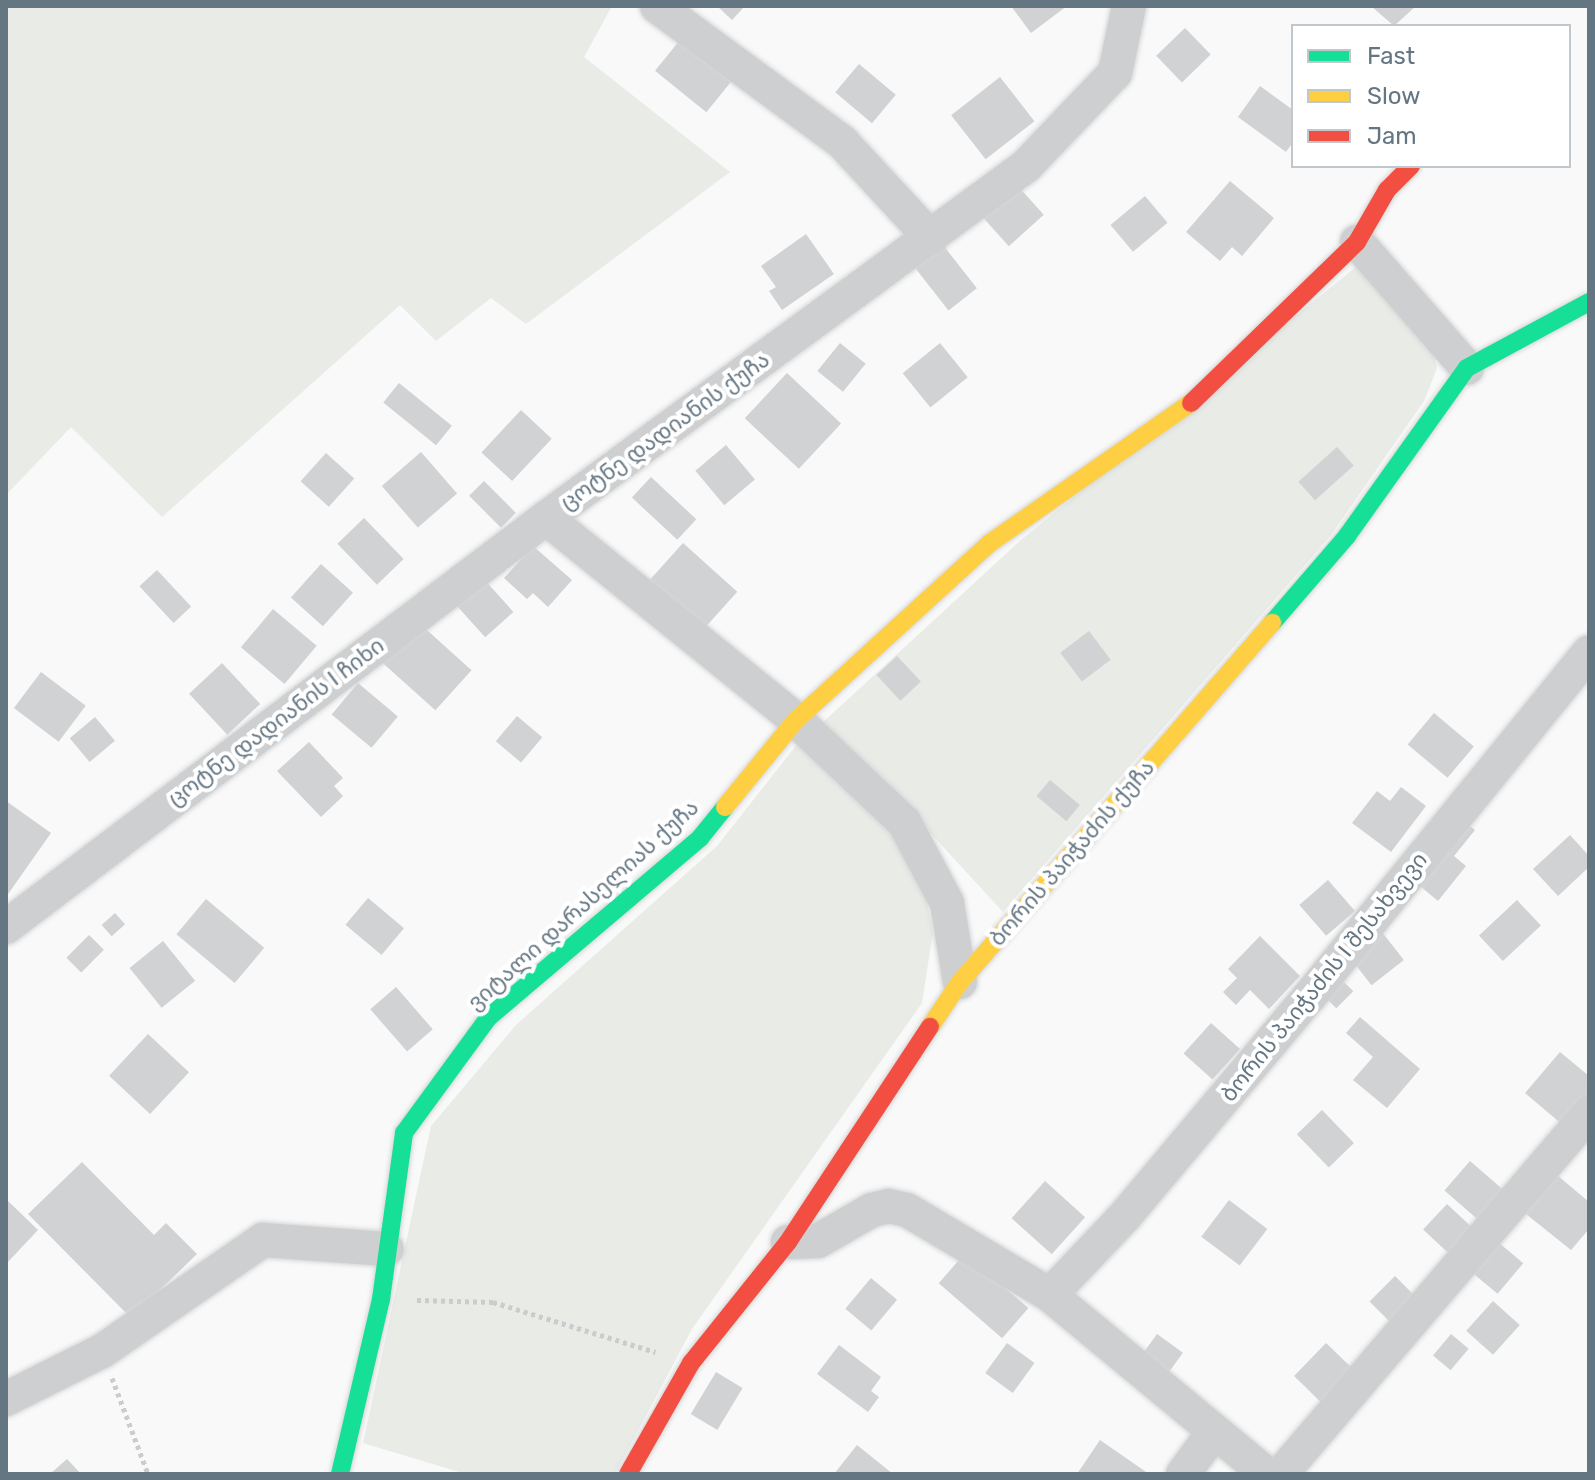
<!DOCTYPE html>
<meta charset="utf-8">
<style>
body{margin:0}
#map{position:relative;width:1595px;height:1480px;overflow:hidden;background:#f9f9f9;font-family:Rubik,"Noto Sans Georgian",sans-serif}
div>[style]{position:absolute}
.green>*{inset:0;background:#e8ebe6}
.building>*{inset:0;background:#d0d2d3;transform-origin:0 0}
.path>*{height:5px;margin-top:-2.5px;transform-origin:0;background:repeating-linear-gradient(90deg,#cbcccd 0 4px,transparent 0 8px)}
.roads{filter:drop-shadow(0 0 2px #d5d6d7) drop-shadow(0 0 2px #d5d6d7)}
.street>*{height:34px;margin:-17px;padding:0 17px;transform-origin:17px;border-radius:17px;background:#cecfd0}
.fast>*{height:18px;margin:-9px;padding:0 9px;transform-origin:9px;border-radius:9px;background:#16e098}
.slow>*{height:18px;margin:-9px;padding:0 9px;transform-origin:9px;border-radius:9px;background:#ffcf43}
.jam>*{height:18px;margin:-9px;padding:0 9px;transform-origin:9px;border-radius:9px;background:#f24e42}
span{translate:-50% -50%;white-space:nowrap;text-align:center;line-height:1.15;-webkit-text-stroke:8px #fff;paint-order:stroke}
.street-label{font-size:22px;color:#657683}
.frame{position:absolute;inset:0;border:8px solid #657683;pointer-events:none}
.legend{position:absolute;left:1291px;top:24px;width:280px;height:144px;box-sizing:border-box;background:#fff;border:2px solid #c1c8cd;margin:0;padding:10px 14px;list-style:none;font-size:24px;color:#657683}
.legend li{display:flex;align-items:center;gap:16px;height:40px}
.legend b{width:40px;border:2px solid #c1c8cd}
</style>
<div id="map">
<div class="green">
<i style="clip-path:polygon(6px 6px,612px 6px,584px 57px,730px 172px,526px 324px,491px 298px,436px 341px,400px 305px,162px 517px,71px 427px,6px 495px)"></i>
<i style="clip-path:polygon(1357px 266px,1432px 346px,1437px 368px,1424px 401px,1331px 535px,1003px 912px,910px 811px,821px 724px,1021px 540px)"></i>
<i style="clip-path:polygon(798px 743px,891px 828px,922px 878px,933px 932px,922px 1003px,692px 1329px,615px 1474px,466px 1474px,363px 1443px,431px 1126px,516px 1025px,717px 846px)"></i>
</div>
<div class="building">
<i style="clip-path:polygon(717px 6px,745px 6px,732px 20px)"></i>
<i style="clip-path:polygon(1011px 6px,1067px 6px,1031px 33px)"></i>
<i style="clip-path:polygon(1371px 6px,1416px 6px,1394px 26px)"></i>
<i style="left:1185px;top:28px;width:37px;height:40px;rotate:46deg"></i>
<i style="left:684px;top:35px;width:66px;height:46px;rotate:39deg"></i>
<i style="left:859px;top:64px;width:48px;height:37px;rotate:40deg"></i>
<i style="left:1000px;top:77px;width:56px;height:62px;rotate:52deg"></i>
<i style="clip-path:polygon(1260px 86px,1293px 110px,1293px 142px,1286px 152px,1238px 117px)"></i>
<i style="clip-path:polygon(1230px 181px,1274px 218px,1242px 256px,1232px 247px,1220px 261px,1186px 232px)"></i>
<i style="left:1017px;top:185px;width:40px;height:47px;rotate:48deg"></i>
<i style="left:1145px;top:196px;width:35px;height:45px;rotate:50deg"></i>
<i style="clip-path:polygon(806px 234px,834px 274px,782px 310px,769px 291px,776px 287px,761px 266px)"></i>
<i style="left:943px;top:245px;width:55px;height:36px;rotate:52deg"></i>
<i style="left:840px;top:343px;width:33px;height:36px;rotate:39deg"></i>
<i style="left:940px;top:343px;width:44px;height:48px;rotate:51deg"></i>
<i style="left:787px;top:373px;width:74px;height:62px;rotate:43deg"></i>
<i style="left:399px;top:383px;width:68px;height:25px;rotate:39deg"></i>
<i style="left:521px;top:410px;width:42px;height:58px;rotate:43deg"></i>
<i style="left:726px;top:445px;width:45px;height:40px;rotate:50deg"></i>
<i style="left:1337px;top:447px;width:25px;height:52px;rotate:48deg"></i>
<i style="left:421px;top:452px;width:55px;height:52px;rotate:49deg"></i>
<i style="left:326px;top:453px;width:38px;height:38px;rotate:42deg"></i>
<i style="left:651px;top:477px;width:62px;height:28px;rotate:43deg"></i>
<i style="left:484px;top:481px;width:45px;height:21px;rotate:45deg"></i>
<i style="left:364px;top:518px;width:57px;height:37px;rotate:46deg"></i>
<i style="left:683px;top:543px;width:73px;height:50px;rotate:42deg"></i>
<i style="clip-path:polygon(533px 546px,572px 580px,548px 607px,533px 593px,527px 599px,504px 578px)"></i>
<i style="left:321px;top:564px;width:43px;height:45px;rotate:42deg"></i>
<i style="left:157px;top:570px;width:50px;height:24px;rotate:47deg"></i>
<i style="left:482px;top:577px;width:47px;height:38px;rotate:48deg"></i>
<i style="left:273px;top:609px;width:57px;height:50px;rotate:40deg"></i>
<i style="left:418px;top:622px;width:72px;height:54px;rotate:42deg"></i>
<i style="left:1089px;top:631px;width:36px;height:36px;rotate:53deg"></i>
<i style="left:897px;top:656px;width:35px;height:28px;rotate:47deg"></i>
<i style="left:222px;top:663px;width:56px;height:45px;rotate:47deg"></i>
<i style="left:41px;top:672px;width:56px;height:45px;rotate:37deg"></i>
<i style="left:358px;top:683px;width:52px;height:41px;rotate:40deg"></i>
<i style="left:1434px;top:713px;width:52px;height:41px;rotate:40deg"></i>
<i style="left:517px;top:716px;width:33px;height:33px;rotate:40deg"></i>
<i style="left:95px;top:717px;width:31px;height:33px;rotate:50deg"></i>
<i style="clip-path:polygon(309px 742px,343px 778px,334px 786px,343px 796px,321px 817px,277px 771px)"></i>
<i style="left:1050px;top:780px;width:39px;height:21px;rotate:40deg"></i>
<i style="clip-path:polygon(1401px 787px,1426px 806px,1391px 852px,1352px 823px,1377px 791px,1390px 801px)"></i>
<i style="clip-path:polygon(6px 801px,51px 833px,6px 897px)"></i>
<i style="clip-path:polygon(1464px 821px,1475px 830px,1454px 856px,1466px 866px,1438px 901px,1414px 881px)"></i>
<i style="clip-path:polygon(1570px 835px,1589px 856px,1589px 867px,1558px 896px,1533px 869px)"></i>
<i style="left:1328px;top:880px;width:41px;height:38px;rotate:49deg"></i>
<i style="left:368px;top:898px;width:47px;height:35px;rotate:40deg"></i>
<i style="left:206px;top:899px;width:76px;height:46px;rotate:40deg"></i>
<i style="left:1517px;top:900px;width:35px;height:52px;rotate:47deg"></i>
<i style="left:115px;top:913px;width:15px;height:18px;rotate:48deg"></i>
<i style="left:1378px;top:927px;width:42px;height:41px;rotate:52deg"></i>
<i style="left:89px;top:935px;width:21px;height:32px;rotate:45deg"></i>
<i style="clip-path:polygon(1260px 936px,1300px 976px,1269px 1009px,1250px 990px,1236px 1005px,1223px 992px,1237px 978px,1228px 969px)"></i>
<i style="left:163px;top:941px;width:51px;height:43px;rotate:51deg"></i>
<i style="left:1337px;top:975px;width:23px;height:24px;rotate:45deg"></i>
<i style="left:396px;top:987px;width:56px;height:34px;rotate:49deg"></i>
<i style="clip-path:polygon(1360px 1017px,1420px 1069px,1387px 1108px,1353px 1080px,1373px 1057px,1346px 1033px)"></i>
<i style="left:1211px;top:1023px;width:39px;height:41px;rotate:42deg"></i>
<i style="left:148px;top:1034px;width:56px;height:57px;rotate:43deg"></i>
<i style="clip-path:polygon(1560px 1052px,1589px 1076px,1589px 1098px,1564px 1126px,1525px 1093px)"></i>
<i style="left:1322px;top:1110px;width:46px;height:35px;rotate:46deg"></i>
<i style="left:1470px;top:1161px;width:50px;height:39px;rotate:41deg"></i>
<i style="clip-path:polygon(82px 1162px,154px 1235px,166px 1223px,197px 1254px,131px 1318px,28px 1214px)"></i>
<i style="clip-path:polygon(1557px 1175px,1589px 1202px,1589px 1229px,1571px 1250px,1526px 1214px)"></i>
<i style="left:1045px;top:1181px;width:54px;height:50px;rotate:42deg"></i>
<i style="left:1229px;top:1200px;width:48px;height:46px;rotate:37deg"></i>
<i style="clip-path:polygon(8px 1201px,38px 1230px,6px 1264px,6px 1203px)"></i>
<i style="left:1447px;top:1204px;width:34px;height:35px;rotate:43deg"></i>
<i style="left:1498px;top:1242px;width:33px;height:40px;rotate:40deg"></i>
<i style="left:965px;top:1253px;width:84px;height:40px;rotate:41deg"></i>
<i style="left:1395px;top:1276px;width:31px;height:36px;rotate:45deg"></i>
<i style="left:871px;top:1278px;width:34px;height:40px;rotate:40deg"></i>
<i style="left:1493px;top:1301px;width:36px;height:40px;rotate:42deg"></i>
<i style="left:1157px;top:1334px;width:32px;height:24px;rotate:36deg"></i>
<i style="left:1451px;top:1334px;width:23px;height:28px;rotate:40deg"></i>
<i style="left:1007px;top:1343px;width:34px;height:37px;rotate:36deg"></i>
<i style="left:1326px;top:1343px;width:40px;height:46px;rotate:44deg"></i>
<i style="clip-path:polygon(839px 1345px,881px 1377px,871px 1391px,879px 1397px,868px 1412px,817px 1374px)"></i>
<i style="left:716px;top:1372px;width:31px;height:49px;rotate:31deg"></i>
<i style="clip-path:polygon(1100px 1440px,1149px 1474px,1077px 1474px)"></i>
<i style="clip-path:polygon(857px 1445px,893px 1474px,834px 1474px)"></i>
<i style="clip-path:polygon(67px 1459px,81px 1474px,50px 1474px)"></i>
</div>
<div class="path">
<i style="left:417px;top:1300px;width:76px;rotate:1.5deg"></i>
<i style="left:493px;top:1302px;width:170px;rotate:17.1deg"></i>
<i style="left:112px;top:1378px;width:103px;rotate:69.4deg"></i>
</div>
<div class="roads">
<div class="street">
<i style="left:657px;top:6px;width:230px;rotate:36.3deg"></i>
<i style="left:842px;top:142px;width:131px;rotate:47.2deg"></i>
<i style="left:1357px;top:242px;width:167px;rotate:48.9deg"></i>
<i style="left:546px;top:518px;width:321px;rotate:38.9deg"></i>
<i style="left:796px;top:720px;width:149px;rotate:43.4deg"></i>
<i style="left:904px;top:822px;width:92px;rotate:62deg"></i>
<i style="left:947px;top:903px;width:80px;rotate:80.7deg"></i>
<i style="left:6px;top:927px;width:677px;rotate:-37.14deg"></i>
<i style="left:546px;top:518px;width:595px;rotate:-36.25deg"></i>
<i style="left:1026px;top:166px;width:129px;rotate:-46.3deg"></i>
<i style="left:1115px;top:73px;width:68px;rotate:-78.2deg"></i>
<i style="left:788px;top:1242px;width:30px;rotate:-2deg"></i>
<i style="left:818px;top:1241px;width:62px;rotate:-29.9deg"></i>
<i style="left:872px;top:1210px;width:17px;rotate:-13deg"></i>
<i style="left:889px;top:1206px;width:18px;rotate:13deg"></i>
<i style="left:907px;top:1210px;width:166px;rotate:30.7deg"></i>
<i style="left:1050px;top:1295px;width:281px;rotate:39.6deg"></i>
<i style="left:1050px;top:1295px;width:109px;rotate:-46.5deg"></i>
<i style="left:1125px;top:1216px;width:286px;rotate:-50deg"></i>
<i style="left:1309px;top:997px;width:444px;rotate:-50.9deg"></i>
<i style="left:6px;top:1399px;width:107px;rotate:-26.6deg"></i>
<i style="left:102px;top:1351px;width:196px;rotate:-34.6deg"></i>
<i style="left:263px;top:1240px;width:124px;rotate:4.2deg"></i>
<i style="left:1183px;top:1474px;width:52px;rotate:-53.6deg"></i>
<i style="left:1281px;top:1474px;width:475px;rotate:-49.5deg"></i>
</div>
<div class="fast">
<i style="left:1272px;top:623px;width:115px;rotate:-49.2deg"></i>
<i style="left:1347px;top:536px;width:206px;rotate:-54.5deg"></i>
<i style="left:1467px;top:368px;width:139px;rotate:-28.4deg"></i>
<i style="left:340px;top:1474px;width:180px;rotate:-76.8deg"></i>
<i style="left:381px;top:1299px;width:168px;rotate:-82.1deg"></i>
<i style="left:404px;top:1133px;width:144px;rotate:-53.8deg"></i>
<i style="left:489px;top:1017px;width:277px;rotate:-40.3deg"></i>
<i style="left:700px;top:838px;width:40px;rotate:-51deg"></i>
</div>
<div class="slow">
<i style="left:725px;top:807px;width:112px;rotate:-50.8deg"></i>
<i style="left:796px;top:720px;width:263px;rotate:-42.4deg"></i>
<i style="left:990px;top:543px;width:245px;rotate:-34.9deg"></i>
<i style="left:930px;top:1027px;width:54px;rotate:-56.3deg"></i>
<i style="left:960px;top:982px;width:476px;rotate:-49deg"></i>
</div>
<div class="jam">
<i style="left:1191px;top:403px;width:231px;rotate:-44.1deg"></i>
<i style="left:1357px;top:242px;width:60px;rotate:-60deg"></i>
<i style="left:1387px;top:190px;width:34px;rotate:-45deg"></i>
<i style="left:628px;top:1474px;width:128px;rotate:-60.4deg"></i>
<i style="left:691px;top:1363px;width:155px;rotate:-51.3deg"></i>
<i style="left:788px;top:1242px;width:258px;rotate:-56.6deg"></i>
</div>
</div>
<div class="street-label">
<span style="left:665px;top:431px;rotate:-36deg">ცოტნე დადიანის ქუჩა</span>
<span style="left:276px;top:722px;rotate:-37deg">ცოტნე დადიანის I ჩიხი</span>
<span style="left:1072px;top:853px;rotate:-49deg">ბორის პაიჭაძის ქუჩა</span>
<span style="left:583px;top:905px;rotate:-42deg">ვიტალი დარასელიას ქუჩა</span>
<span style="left:1324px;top:977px;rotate:-51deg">ბორის პაიჭაძის I შესახვევი</span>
</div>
<div class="frame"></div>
<ul class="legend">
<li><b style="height:10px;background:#16e098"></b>Fast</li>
<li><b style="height:10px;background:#ffcf43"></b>Slow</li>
<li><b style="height:10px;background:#f24e42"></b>Jam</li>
</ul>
</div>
